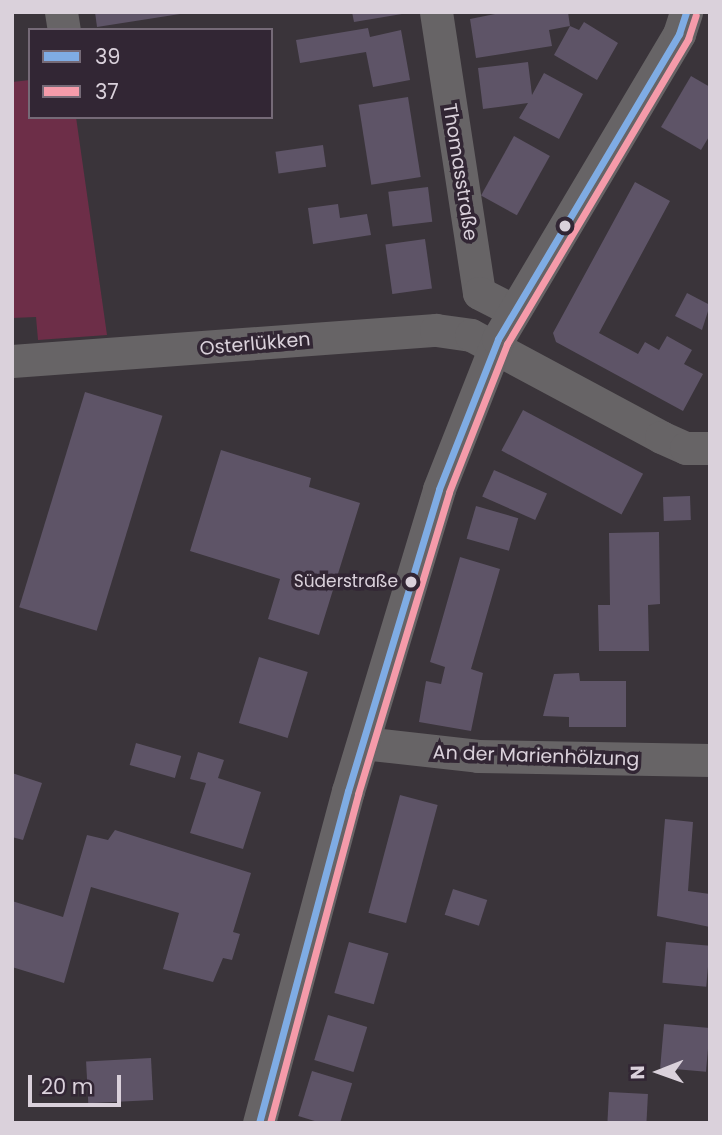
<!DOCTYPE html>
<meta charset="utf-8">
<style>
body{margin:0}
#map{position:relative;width:722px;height:1135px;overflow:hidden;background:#3a343a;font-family:Poppins,sans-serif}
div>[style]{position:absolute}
.green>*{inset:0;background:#6d2e48}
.building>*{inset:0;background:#5e5467;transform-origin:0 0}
.minor>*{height:33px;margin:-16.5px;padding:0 16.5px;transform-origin:16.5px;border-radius:16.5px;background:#676466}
.bus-1>*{height:7px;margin:-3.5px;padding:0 3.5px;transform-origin:3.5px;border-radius:3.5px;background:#7face4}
.bus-2>*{height:7px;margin:-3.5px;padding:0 3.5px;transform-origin:3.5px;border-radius:3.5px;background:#f59baa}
.dots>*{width:19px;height:19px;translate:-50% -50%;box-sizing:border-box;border:4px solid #322634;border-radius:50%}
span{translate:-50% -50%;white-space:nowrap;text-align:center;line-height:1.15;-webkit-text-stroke:7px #322634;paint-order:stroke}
.bus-label{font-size:17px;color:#dad1db}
.right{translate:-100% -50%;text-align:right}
.street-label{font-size:19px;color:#dad1db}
.frame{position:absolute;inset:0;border:14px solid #dad1db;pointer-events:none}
.legend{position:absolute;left:28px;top:28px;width:245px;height:91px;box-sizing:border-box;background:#322634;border:2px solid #756a77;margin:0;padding:9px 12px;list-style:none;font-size:21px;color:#dad1db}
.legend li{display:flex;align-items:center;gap:14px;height:35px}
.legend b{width:35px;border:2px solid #756a77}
.north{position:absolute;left:624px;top:1037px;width:70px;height:70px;-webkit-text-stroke:5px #322634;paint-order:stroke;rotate:269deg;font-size:19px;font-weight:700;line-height:28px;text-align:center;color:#dad1db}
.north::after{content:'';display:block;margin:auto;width:24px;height:32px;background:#dad1db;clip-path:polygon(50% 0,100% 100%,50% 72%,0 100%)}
.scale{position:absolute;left:28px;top:1075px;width:93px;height:32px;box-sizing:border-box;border:4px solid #dad1db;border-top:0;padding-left:9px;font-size:21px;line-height:24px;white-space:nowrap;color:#dad1db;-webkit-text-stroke:5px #322634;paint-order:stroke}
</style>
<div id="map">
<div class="green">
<i style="clip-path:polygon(30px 80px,30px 117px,76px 117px,107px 335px,38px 340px,36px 317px,12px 318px,12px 82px)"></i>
</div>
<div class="building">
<i style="clip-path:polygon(95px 12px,179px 12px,180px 14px,97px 27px)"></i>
<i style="clip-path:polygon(352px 12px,402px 12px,402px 14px,354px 22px)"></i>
<i style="clip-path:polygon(505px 12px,568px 12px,570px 26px,579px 30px,584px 22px,618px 43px,597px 80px,554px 55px,570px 26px,549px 30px,552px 46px,476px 58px,470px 19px)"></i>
<i style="clip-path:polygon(368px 28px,370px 37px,401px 30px,410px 80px,373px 87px,366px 52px,300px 63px,296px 40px)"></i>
<i style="clip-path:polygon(528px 62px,532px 95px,544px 73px,583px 94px,559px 139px,519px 118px,528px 103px,483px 109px,478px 68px)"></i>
<i style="clip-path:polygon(691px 76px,710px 87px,710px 135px,701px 150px,661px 127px)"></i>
<i style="left:408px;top:97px;width:81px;height:50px;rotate:81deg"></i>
<i style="left:514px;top:136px;width:41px;height:68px;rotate:29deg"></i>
<i style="left:323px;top:145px;width:22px;height:48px;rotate:82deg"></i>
<i style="clip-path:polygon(635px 182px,670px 201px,599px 333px,638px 354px,645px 342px,659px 350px,667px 336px,692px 350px,684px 364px,703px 374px,683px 411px,556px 342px,553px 333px)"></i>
<i style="left:428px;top:187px;width:35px;height:40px;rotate:83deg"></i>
<i style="clip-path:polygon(338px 204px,340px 218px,367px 214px,371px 235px,313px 244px,308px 208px)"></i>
<i style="left:425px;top:239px;width:50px;height:40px;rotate:82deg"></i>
<i style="clip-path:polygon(687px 293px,710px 305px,702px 330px,675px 316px)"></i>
<i style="left:85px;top:392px;width:81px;height:225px;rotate:17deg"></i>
<i style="left:523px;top:410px;width:136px;height:46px;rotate:28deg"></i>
<i style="clip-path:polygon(221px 450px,311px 478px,309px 487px,360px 503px,319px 635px,268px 619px,280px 579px,190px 551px)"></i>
<i style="left:494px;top:470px;width:58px;height:29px;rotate:24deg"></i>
<i style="left:690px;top:496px;width:24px;height:27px;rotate:88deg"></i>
<i style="left:476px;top:506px;width:44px;height:34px;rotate:16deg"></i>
<i style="clip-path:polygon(659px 532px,660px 604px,648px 605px,649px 651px,599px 651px,598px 605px,610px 605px,609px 533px)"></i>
<i style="clip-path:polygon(460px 557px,500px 569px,471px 669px,483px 673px,471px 731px,419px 722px,426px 681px,441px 684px,445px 667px,430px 662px)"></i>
<i style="left:259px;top:657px;width:51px;height:69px;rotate:17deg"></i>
<i style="clip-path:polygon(579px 673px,580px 681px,626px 681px,626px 727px,569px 727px,569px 717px,543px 716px,554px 674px)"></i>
<i style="left:136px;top:743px;width:47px;height:23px;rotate:16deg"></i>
<i style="clip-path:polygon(198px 752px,224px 760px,218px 778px,261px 792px,243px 849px,190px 833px,206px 783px,190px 779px)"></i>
<i style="clip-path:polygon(12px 773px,42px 783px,23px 840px,12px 837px)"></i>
<i style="left:400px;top:795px;width:39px;height:122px;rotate:15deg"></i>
<i style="clip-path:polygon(665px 819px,693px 822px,688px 891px,710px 894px,710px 927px,657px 916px)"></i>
<i style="clip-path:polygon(115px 830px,251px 873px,233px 932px,240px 934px,232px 960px,223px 958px,213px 982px,163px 969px,179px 913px,91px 887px,64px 983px,12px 967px,12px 901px,63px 917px,87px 835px,108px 840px)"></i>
<i style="left:453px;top:889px;width:36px;height:27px;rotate:18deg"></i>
<i style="left:349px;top:942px;width:41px;height:53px;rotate:16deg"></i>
<i style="left:666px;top:942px;width:44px;height:41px;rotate:5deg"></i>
<i style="left:328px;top:1015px;width:41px;height:47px;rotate:17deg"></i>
<i style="left:664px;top:1024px;width:46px;height:44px;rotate:5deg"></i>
<i style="left:151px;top:1058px;width:42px;height:65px;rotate:87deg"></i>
<i style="left:312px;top:1071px;width:42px;height:47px;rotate:17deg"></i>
<i style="left:609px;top:1092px;width:39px;height:31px;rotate:3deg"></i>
</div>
<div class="minor">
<i style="left:61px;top:12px;width:18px;rotate:81deg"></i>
<i style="left:436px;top:12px;width:284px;rotate:81.3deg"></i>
<i style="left:479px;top:293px;width:39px;rotate:27deg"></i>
<i style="left:12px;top:361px;width:425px;rotate:-4.2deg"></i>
<i style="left:436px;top:330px;width:35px;rotate:8deg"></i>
<i style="left:471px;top:335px;width:216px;rotate:28.2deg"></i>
<i style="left:661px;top:437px;width:27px;rotate:24deg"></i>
<i style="left:686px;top:448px;width:24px"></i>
<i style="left:363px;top:743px;width:116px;rotate:6.4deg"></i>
<i style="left:478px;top:756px;width:232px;rotate:1deg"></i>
<i style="left:259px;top:1123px;width:344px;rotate:-75deg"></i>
<i style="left:348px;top:791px;width:315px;rotate:-73.2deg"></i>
<i style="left:439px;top:489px;width:161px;rotate:-68.5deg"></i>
<i style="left:498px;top:339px;width:355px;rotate:-59.3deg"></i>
<i style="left:679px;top:34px;width:23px;rotate:-72deg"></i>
</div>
<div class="bus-1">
<i style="left:259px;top:1123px;width:344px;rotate:-75deg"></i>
<i style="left:348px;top:791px;width:315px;rotate:-73.2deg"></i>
<i style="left:439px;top:489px;width:161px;rotate:-68.5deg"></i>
<i style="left:498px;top:339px;width:355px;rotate:-59.3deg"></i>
<i style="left:679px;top:34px;width:23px;rotate:-72deg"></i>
</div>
<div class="bus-2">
<i style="left:270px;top:1123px;width:341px;rotate:-75deg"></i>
<i style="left:358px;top:794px;width:315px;rotate:-73.2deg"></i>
<i style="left:449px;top:492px;width:159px;rotate:-68.6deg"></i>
<i style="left:507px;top:344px;width:355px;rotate:-59.3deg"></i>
<i style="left:688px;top:39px;width:25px;rotate:-72deg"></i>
</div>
<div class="dots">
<i style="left:565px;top:226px;background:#dad1db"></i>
<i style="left:411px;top:582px;background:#dad1db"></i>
</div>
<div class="bus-label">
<span class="right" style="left:398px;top:582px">Süderstraße</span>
</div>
<div class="street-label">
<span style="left:460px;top:172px;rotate:81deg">Thomasstraße</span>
<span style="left:255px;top:344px;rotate:-5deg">Osterlükken</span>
<span style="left:536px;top:756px;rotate:2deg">An der Marienhölzung</span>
</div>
<div class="frame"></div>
<ul class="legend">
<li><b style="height:9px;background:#7face4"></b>39</li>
<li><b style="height:9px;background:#f59baa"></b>37</li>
</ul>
<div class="north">N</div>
<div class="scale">20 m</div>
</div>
